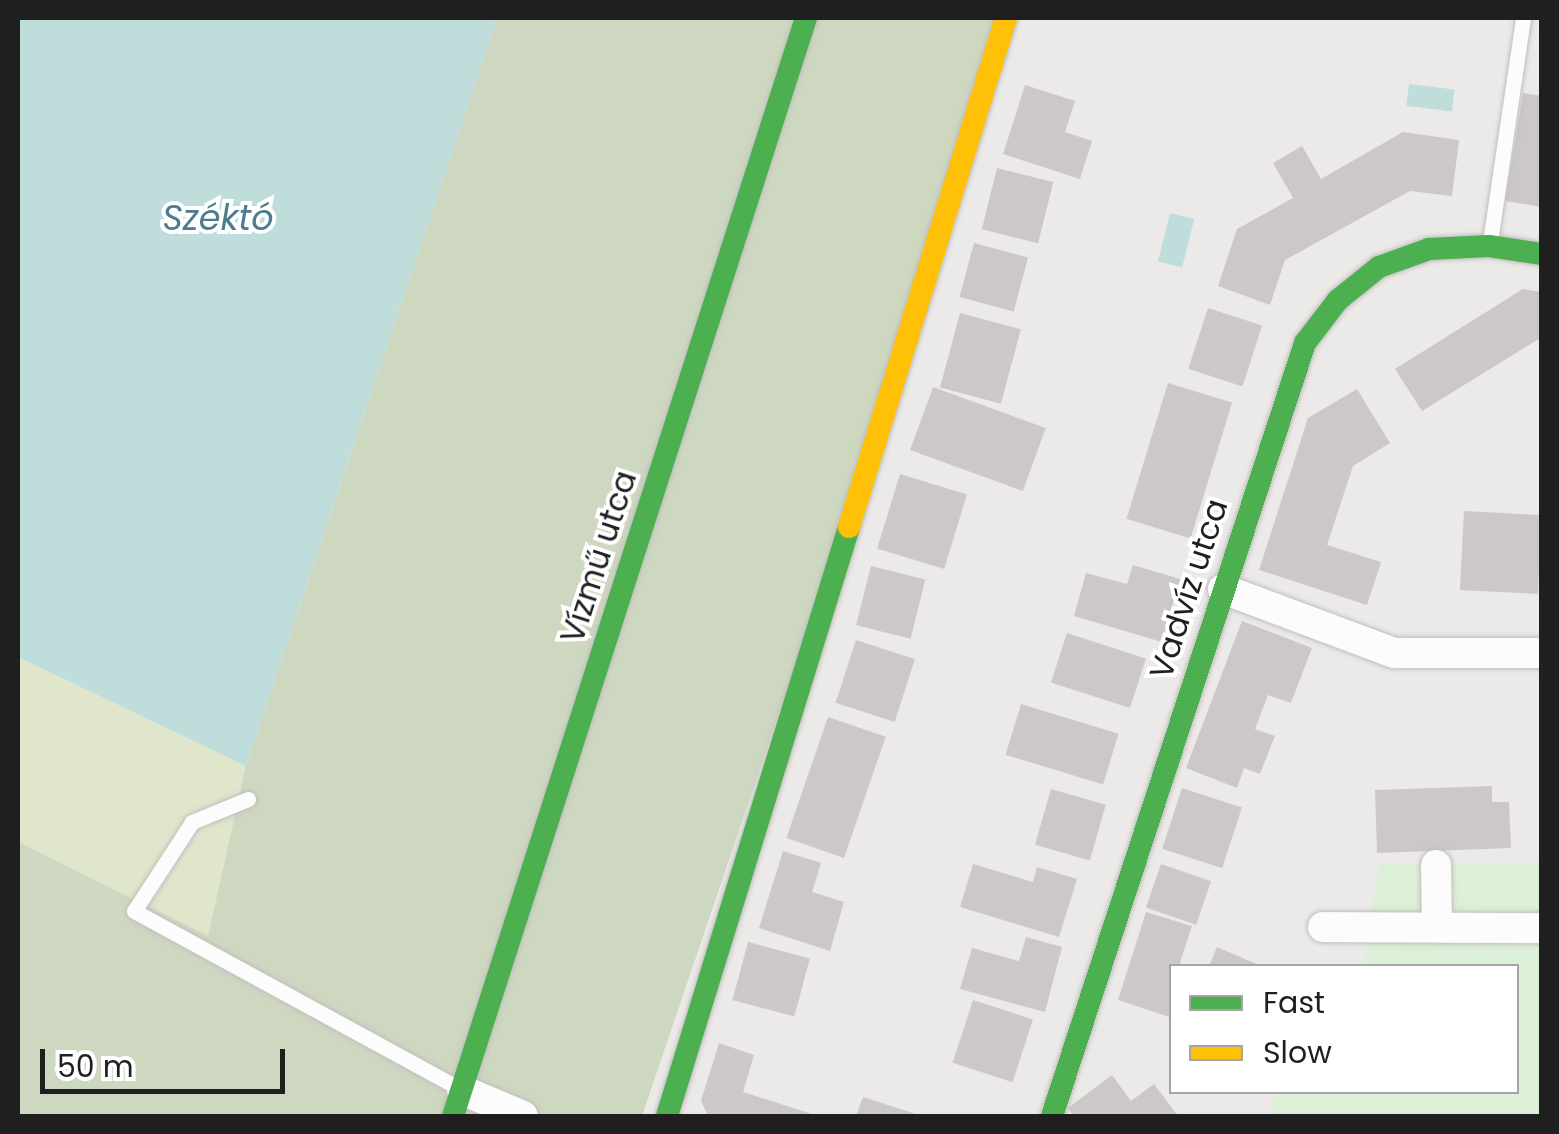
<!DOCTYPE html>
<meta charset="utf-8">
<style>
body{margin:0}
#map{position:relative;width:1559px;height:1134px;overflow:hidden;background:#eceae8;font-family:Poppins,sans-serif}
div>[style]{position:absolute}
.grass>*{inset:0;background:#dfe6cb}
.forest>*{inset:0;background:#ced8c0}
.park>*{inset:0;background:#dcefd7}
.water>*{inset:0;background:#bfdddb;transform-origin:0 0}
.building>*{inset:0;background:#cbc8c7;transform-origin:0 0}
.roads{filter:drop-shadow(0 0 2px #c0bfbe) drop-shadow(0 0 2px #c0bfbe)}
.lane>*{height:15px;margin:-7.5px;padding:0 7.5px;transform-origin:7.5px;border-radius:7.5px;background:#fcfcfc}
.street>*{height:30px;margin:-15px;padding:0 15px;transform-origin:15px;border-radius:15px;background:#fcfcfc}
.fast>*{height:22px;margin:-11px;padding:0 11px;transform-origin:11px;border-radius:11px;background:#4caf50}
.slow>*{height:22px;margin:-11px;padding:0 11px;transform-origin:11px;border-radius:11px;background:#ffc107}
span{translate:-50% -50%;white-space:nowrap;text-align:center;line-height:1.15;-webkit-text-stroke:8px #fff;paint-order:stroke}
.street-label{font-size:32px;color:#1f1f1f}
.water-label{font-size:35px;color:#4c7c8d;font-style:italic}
.frame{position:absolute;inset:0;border:20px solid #1f1f1f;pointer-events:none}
.legend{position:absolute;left:1169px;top:964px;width:350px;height:130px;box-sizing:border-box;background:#fff;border:2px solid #a5a5a5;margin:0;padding:12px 18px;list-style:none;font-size:30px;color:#1f1f1f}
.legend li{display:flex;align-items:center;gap:20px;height:50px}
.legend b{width:50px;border:2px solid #a5a5a5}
.scale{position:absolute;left:40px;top:1049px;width:245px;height:45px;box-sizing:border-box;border:5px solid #1f1f1f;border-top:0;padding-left:12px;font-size:30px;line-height:35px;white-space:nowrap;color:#1f1f1f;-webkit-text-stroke:8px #fff;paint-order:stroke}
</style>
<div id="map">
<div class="grass">
<i style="clip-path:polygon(18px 657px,246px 766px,208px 937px,18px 842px)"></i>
</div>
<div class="forest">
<i style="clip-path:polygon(497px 18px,1015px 18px,642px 1116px,18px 1116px,18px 842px,208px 936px,246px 766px)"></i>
</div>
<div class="park">
<i style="clip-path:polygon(1541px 863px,1541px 1116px,1273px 1116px,1273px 1096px,1516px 1092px,1516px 966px,1364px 966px,1379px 864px)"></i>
</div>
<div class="water">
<i style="clip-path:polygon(18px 18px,497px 18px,246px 766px,18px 657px)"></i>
<i style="left:1409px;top:84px;width:46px;height:22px;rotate:7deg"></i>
<i style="left:1170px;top:213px;width:25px;height:50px;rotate:14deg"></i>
</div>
<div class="building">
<i style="clip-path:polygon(1025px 85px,1075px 101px,1065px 132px,1092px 141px,1080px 179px,1003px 154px)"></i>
<i style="clip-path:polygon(1523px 93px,1542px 96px,1542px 207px,1505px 201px)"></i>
<i style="clip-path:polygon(1403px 132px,1459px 140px,1452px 196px,1410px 191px,1285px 260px,1270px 305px,1218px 286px,1237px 229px,1293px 198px,1273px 163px,1302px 146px,1321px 179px)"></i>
<i style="left:997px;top:168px;width:58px;height:63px;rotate:14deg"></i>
<i style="left:974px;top:243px;width:56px;height:56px;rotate:15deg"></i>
<i style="clip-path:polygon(1523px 289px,1542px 292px,1542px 337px,1422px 411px,1395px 369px)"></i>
<i style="left:1208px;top:308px;width:57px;height:64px;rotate:18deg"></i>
<i style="left:960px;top:313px;width:63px;height:77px;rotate:15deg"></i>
<i style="left:1168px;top:383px;width:67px;height:142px;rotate:17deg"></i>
<i style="left:933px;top:387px;width:120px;height:67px;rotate:20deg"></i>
<i style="clip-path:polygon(1357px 389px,1390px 443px,1353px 466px,1327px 545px,1381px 562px,1367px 605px,1259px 570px,1308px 418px)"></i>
<i style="left:900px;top:474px;width:70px;height:78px;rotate:17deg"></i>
<i style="left:1464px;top:511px;width:78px;height:79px;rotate:3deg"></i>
<i style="clip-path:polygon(1133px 565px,1180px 579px,1162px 642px,1074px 616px,1086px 573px,1127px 584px)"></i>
<i style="left:871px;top:566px;width:56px;height:61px;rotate:14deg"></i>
<i style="clip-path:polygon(1242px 621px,1312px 648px,1291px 703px,1268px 695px,1255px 729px,1275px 736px,1260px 774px,1244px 768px,1237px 788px,1186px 768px)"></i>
<i style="left:1067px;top:633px;width:83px;height:52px;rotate:18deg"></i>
<i style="left:856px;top:640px;width:62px;height:66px;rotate:18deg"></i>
<i style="left:1021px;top:704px;width:102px;height:53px;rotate:17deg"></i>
<i style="left:828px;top:717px;width:61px;height:128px;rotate:19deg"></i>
<i style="clip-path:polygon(1492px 786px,1492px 802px,1509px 802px,1511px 848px,1377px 853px,1375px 790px)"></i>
<i style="left:1182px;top:788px;width:63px;height:64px;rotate:18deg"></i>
<i style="left:1051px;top:789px;width:57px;height:58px;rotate:16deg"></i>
<i style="clip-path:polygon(783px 851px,821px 863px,812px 892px,844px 902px,830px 951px,759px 928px)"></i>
<i style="clip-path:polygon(973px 864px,1033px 882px,1037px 867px,1077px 879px,1059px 937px,960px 907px)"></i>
<i style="left:1161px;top:864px;width:53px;height:46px;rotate:19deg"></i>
<i style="clip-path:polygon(1146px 912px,1192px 926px,1179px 966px,1172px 966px,1172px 1018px,1118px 1000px)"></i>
<i style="clip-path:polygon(1026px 937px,1062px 947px,1045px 1012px,960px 989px,972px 948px,1019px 961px)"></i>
<i style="left:748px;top:942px;width:64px;height:60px;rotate:15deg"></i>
<i style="clip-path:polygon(1217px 947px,1261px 966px,1209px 966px)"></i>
<i style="left:973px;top:1000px;width:63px;height:66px;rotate:18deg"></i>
<i style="clip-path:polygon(719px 1043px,754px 1055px,743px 1092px,818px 1116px,708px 1116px,701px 1101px)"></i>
<i style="clip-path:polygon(1112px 1075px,1131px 1101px,1154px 1084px,1178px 1116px,1074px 1116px,1068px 1108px)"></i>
<i style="clip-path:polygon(863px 1097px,922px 1116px,856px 1116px)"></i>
</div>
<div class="roads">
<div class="lane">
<i style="left:1490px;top:242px;width:226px;rotate:-81.6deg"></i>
<i style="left:248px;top:799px;width:61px;rotate:157.7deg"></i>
<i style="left:192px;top:822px;width:106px;rotate:123.1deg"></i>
<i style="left:134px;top:911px;width:369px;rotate:28.6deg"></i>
</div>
<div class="street">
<i style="left:1223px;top:589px;width:183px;rotate:20.5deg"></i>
<i style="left:1394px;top:653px;width:148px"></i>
<i style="left:1436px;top:865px;width:62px;rotate:89.1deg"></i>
<i style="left:1323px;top:927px;width:219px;rotate:0.3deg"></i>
<i style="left:462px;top:1090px;width:66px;rotate:23.1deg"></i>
</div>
<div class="fast">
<i style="left:453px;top:1116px;width:1153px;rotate:-72.18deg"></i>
<i style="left:667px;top:1116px;width:616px;rotate:-72.83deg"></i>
<i style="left:1052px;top:1116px;width:813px;rotate:-71.88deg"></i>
<i style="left:1305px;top:343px;width:54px;rotate:-52.5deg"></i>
<i style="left:1338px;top:300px;width:53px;rotate:-38.8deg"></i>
<i style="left:1379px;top:267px;width:53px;rotate:-19.8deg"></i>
<i style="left:1429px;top:249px;width:60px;rotate:-2.9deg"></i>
<i style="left:1489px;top:246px;width:54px;rotate:8.6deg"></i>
</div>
<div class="slow">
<i style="left:849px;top:527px;width:533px;rotate:-72.86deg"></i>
</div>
</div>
<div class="street-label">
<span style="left:599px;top:557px;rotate:-72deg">Vízmű utca</span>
<span style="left:1189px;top:589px;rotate:-72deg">Vadvíz utca</span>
</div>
<div class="water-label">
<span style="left:218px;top:218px">Széktó</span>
</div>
<div class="frame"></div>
<ul class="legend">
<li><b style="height:12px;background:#4caf50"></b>Fast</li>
<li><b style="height:12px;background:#ffc107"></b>Slow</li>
</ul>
<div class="scale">50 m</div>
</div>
